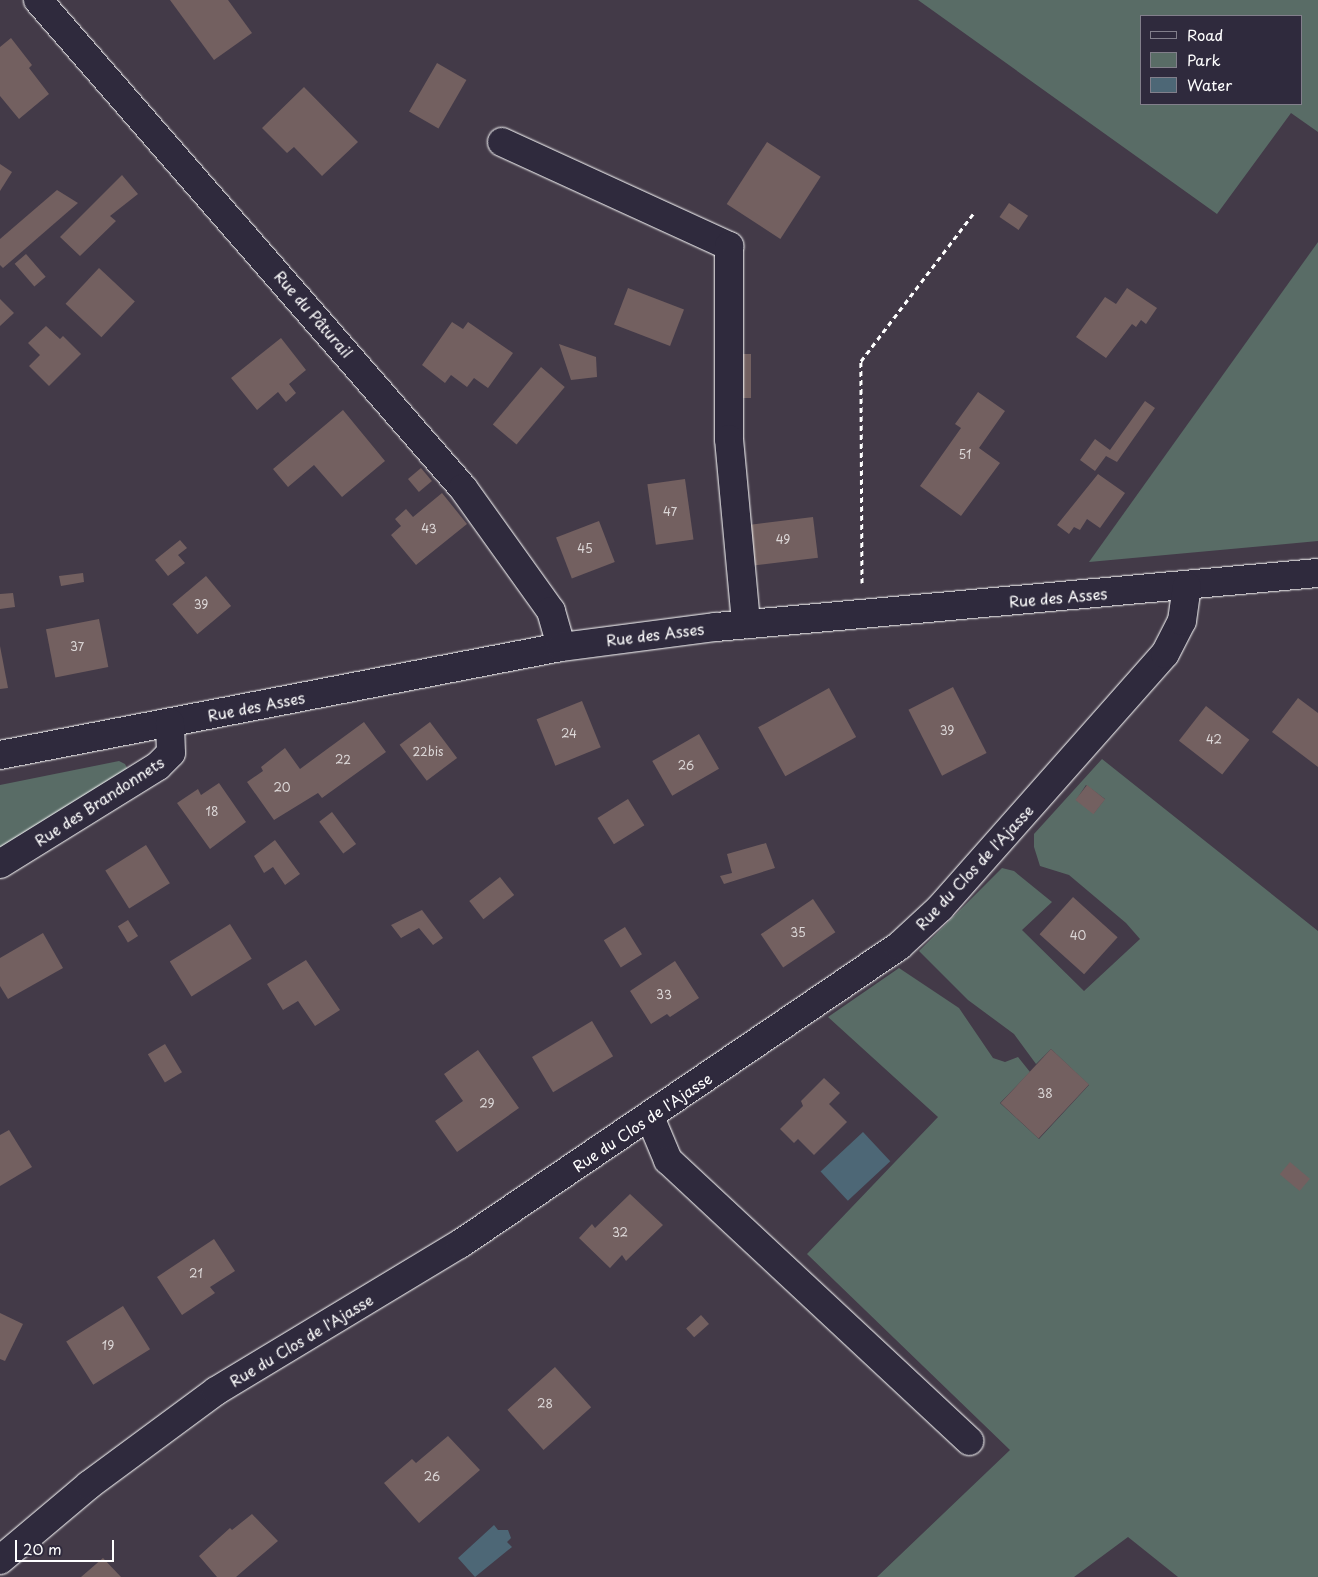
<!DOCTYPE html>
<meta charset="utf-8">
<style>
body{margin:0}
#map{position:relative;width:1318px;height:1577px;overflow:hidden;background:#433a48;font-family:"Playpen Sans",sans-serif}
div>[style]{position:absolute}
.green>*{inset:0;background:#596c66}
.water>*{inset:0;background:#4d6776;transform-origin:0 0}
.building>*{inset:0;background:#736060;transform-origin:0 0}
.path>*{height:3px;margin-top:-1.5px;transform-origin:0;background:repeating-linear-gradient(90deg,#fff 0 5px,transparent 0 9px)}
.roads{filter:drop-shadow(0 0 1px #fff) drop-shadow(0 0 1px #fff)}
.minor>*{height:28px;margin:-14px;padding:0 14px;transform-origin:14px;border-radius:14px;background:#2f2a3d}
span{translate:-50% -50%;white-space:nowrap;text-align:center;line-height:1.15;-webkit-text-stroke:4px #2f2a3d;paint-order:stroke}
.number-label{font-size:12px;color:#dcd7d7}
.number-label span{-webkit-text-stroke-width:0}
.street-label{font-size:15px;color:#fff}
.legend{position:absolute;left:1140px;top:15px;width:162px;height:90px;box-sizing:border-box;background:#2f2a3d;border:1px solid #827f8b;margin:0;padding:6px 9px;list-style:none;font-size:15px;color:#fff}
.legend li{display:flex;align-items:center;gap:10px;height:25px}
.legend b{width:25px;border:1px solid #827f8b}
.scale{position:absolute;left:15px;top:1540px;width:99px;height:22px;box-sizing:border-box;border:2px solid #fff;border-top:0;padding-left:6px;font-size:15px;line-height:18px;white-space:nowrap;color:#fff;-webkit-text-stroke:4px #2f2a3d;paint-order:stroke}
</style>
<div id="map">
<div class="green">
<i style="clip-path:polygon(evenodd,918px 0,1318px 0,1318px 132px,1291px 113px,1217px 214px,918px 0,1142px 16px,1302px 16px,1302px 104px,1142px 104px,1142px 16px)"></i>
<i style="clip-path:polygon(1318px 242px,1318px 541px,1089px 562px)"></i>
<i style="clip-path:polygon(evenodd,1102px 759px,1318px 931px,1318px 1577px,1178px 1577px,1128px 1537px,1074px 1577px,877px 1577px,1010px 1450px,807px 1254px,938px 1117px,828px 1017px,899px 968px,959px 1008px,993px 1058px,1005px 1062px,1018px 1057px,1030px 1072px,1000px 1103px,1039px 1139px,1089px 1085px,1051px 1049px,1036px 1064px,1014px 1034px,968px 1000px,919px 951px,1002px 868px,1014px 871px,1052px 902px,1022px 930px,1084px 991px,1140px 939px,1126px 923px,1069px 875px,1040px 866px,1034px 847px,1034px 834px,1102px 759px,1086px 785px,1105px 799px,1094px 813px,1076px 800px,1086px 785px)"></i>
<i style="clip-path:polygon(119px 761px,125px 764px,129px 772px,0 852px,0 785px)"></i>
</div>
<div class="water">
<i style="left:863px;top:1132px;width:40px;height:58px;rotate:47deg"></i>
<i style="clip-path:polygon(494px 1525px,498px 1530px,508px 1530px,511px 1538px,507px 1542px,512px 1547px,475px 1577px,458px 1558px)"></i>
</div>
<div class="building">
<i style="clip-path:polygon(170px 0,228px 0,252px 33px,214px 60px)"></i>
<i style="clip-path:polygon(11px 38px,32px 65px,29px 68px,49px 94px,19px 119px,0 96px,0 47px)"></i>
<i style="left:437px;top:63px;width:34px;height:56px;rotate:30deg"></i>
<i style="clip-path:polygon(304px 87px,358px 142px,322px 176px,294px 147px,287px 153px,262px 128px)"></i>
<i style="left:767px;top:142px;width:64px;height:74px;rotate:33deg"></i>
<i style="clip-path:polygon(0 164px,12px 172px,0 191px)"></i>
<i style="clip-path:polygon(122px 175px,138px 194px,110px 216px,116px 221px,80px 256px,60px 237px)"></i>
<i style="clip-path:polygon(57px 190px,78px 203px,3px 268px,0 265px,0 239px)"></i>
<i style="left:1009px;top:203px;width:23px;height:17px;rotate:34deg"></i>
<i style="left:26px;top:254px;width:30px;height:15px;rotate:49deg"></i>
<i style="left:99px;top:268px;width:49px;height:49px;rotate:43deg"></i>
<i style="left:628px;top:288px;width:60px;height:39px;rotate:21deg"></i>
<i style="clip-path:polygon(1127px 288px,1157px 308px,1146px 324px,1141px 320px,1136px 327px,1132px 324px,1106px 358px,1076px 337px,1105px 297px,1116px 304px)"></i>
<i style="clip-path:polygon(0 299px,14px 313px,0 326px)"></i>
<i style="clip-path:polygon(452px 322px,463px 329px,468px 322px,513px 353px,488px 388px,474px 378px,467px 387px,451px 375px,445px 383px,422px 365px)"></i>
<i style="clip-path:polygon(46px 326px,60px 339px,63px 336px,81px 354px,49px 386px,29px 366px,40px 355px,28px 343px)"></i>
<i style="clip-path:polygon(281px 338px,306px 370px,289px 384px,296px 393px,286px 402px,278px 392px,257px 410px,231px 378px)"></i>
<i style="clip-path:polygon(559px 344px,596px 357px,597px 377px,571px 380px)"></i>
<i style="left:733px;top:354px;width:18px;height:44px"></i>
<i style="left:541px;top:367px;width:31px;height:75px;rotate:40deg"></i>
<i style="clip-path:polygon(978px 392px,1005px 411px,979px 448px,1000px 463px,961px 516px,920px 486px,961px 428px,955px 424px)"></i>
<i style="clip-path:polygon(1145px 401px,1155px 408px,1117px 462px,1106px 456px,1095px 471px,1080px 460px,1095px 439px,1110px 450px)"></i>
<i style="clip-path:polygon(343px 410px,385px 461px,342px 497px,314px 465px,288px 487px,273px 469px)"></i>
<i style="left:421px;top:468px;width:17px;height:17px;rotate:50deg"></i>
<i style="clip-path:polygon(1098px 474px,1125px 493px,1100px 528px,1087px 519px,1080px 530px,1074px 527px,1069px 534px,1057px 525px)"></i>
<i style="left:685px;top:479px;width:61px;height:38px;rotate:82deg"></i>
<i style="clip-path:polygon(442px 493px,467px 524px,416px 565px,391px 535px,401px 526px,395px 519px,406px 509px,413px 517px)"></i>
<i style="left:813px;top:517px;width:41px;height:65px;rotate:83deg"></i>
<i style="left:599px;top:521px;width:44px;height:46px;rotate:69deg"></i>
<i style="clip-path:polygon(180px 540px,187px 548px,178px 555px,185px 563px,168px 576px,155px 560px)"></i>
<i style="clip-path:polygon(83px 573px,84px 582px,61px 586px,59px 576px)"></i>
<i style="left:206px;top:576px;width:39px;height:44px;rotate:50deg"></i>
<i style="clip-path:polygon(13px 593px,15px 607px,0 609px,0 594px)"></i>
<i style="left:99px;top:619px;width:49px;height:54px;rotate:79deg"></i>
<i style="clip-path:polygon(0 646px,8px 688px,0 689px)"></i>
<i style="left:953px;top:687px;width:74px;height:50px;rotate:63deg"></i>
<i style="left:829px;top:688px;width:56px;height:81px;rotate:61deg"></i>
<i style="clip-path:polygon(1298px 698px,1318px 713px,1318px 767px,1272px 732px)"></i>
<i style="left:582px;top:701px;width:50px;height:49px;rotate:68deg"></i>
<i style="left:1206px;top:706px;width:55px;height:44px;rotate:38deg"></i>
<i style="clip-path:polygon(364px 722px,386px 752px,322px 798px,318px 793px,274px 820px,247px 782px,263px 771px,261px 767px,285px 748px,300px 769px)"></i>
<i style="left:430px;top:722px;width:45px;height:38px;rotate:53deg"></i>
<i style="left:699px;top:734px;width:40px;height:54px;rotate:60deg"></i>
<i style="clip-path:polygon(219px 783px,246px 822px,210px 849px,177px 803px,198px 789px,201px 795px)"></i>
<i style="left:1087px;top:785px;width:23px;height:19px;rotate:38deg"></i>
<i style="left:628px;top:799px;width:31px;height:36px;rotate:58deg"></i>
<i style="left:332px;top:812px;width:40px;height:16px;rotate:53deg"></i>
<i style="clip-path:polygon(275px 840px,300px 874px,285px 885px,273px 867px,264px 873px,254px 856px)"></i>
<i style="clip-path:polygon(766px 843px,775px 868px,724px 884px,720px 876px,732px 873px,727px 854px)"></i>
<i style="left:146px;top:845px;width:45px;height:48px;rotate:58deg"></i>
<i style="left:500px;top:877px;width:23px;height:39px;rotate:52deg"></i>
<i style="left:1073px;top:897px;width:60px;height:50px;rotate:42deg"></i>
<i style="left:813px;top:899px;width:40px;height:63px;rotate:56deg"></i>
<i style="clip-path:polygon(422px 910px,443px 938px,433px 945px,419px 928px,401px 938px,391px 925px)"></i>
<i style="left:128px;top:920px;width:19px;height:12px;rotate:58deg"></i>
<i style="left:230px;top:924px;width:41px;height:71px;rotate:58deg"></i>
<i style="left:625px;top:927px;width:32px;height:25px;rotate:58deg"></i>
<i style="clip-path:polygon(43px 933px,63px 968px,8px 999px,0 986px,0 958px)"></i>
<i style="clip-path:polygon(306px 960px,340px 1010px,315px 1026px,298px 1001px,283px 1010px,267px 984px)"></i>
<i style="clip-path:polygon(675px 961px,699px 998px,670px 1017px,667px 1014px,651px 1024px,630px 991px)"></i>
<i style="left:592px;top:1021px;width:41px;height:70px;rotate:59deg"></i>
<i style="left:165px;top:1044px;width:33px;height:20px;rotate:59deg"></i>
<i style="left:1051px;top:1049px;width:52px;height:74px;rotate:43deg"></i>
<i style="clip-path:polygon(478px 1050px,519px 1108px,457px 1152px,435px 1121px,463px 1101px,444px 1074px)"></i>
<i style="clip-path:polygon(824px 1078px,840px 1093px,829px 1104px,847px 1122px,814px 1155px,798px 1139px,794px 1143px,780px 1129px,803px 1106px,801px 1101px)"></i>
<i style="clip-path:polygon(9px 1130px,32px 1167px,0 1186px,0 1135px)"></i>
<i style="left:1290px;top:1162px;width:26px;height:16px;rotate:40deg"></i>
<i style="clip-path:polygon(630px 1194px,663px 1225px,626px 1261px,622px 1255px,610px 1268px,579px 1238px,592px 1224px,595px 1228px)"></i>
<i style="clip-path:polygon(214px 1239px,235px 1271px,210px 1287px,215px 1293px,182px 1315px,157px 1277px)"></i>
<i style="left:123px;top:1306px;width:51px;height:67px;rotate:58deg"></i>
<i style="clip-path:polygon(0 1313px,23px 1324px,5px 1361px,0 1359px)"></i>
<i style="left:701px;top:1315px;width:12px;height:20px;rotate:48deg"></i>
<i style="left:555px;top:1367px;width:54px;height:64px;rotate:48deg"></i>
<i style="clip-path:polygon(448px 1436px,480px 1470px,419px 1523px,384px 1483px,412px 1459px,416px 1463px)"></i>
<i style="clip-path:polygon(252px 1514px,278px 1541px,236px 1577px,217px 1577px,199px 1556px,230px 1528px,232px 1530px)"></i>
<i style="clip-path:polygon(103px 1558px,121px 1577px,81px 1577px)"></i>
</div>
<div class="path">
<i style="left:862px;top:583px;width:222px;rotate:-90.3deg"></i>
<i style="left:861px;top:361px;width:185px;rotate:-52.7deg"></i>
</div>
<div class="roads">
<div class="minor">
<i style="left:38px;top:0;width:647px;rotate:48.95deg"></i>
<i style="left:463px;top:488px;width:151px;rotate:54.4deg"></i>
<i style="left:551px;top:611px;width:37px;rotate:74deg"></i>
<i style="left:502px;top:142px;width:250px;rotate:24.6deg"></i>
<i style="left:729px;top:246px;width:193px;rotate:90deg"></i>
<i style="left:729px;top:439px;width:186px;rotate:84.7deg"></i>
<i style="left:0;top:755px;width:571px;rotate:-10.9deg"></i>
<i style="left:561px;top:647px;width:156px;rotate:-7.4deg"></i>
<i style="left:716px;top:627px;width:604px;rotate:-5.13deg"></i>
<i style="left:0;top:864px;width:186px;rotate:-31.8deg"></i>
<i style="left:158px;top:766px;width:18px;rotate:-45deg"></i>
<i style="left:171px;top:753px;width:30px;rotate:-92deg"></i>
<i style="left:650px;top:1117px;width:47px;rotate:67.3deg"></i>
<i style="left:668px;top:1160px;width:412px;rotate:43deg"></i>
<i style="left:0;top:1560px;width:116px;rotate:-40.1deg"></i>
<i style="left:89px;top:1485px;width:158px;rotate:-36.5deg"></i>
<i style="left:216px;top:1391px;width:285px;rotate:-31.1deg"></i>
<i style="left:460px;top:1244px;width:531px;rotate:-34.17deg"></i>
<i style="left:899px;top:946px;width:56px;rotate:-42.8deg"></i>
<i style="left:940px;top:908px;width:339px;rotate:-48.5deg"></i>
<i style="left:1165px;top:654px;width:37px;rotate:-63deg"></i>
<i style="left:1182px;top:621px;width:35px;rotate:-82deg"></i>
</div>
</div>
<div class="number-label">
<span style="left:965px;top:455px">51</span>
<span style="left:670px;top:512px">47</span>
<span style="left:429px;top:529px">43</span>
<span style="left:783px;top:540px">49</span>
<span style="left:585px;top:549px">45</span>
<span style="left:201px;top:605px">39</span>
<span style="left:77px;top:647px">37</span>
<span style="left:947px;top:731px">39</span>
<span style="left:569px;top:734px">24</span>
<span style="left:1214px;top:740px">42</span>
<span style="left:428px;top:752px">22bis</span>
<span style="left:343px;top:760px">22</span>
<span style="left:686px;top:766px">26</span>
<span style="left:282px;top:788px">20</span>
<span style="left:212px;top:812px">18</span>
<span style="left:798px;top:933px">35</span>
<span style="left:1078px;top:936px">40</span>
<span style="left:664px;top:995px">33</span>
<span style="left:1045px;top:1094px">38</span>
<span style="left:487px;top:1104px">29</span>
<span style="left:620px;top:1233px">32</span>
<span style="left:196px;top:1274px">21</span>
<span style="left:108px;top:1346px">19</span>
<span style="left:545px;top:1404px">28</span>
<span style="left:432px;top:1477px">26</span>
</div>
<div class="street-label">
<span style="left:314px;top:314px;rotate:49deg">Rue du Pâturail</span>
<span style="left:1058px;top:597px;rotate:-5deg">Rue des Asses</span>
<span style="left:655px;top:634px;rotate:-7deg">Rue des Asses</span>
<span style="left:256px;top:706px;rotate:-11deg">Rue des Asses</span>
<span style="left:99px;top:801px;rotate:-33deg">Rue des Brandonnets</span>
<span style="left:974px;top:867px;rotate:-47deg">Rue du Clos de l'Ajasse</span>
<span style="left:642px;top:1122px;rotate:-34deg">Rue du Clos de l'Ajasse</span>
<span style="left:301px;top:1340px;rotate:-31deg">Rue du Clos de l'Ajasse</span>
</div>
<ul class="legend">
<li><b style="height:6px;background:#2f2a3d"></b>Road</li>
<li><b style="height:14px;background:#596c66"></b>Park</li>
<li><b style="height:14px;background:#4d6776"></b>Water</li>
</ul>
<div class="scale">20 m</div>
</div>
